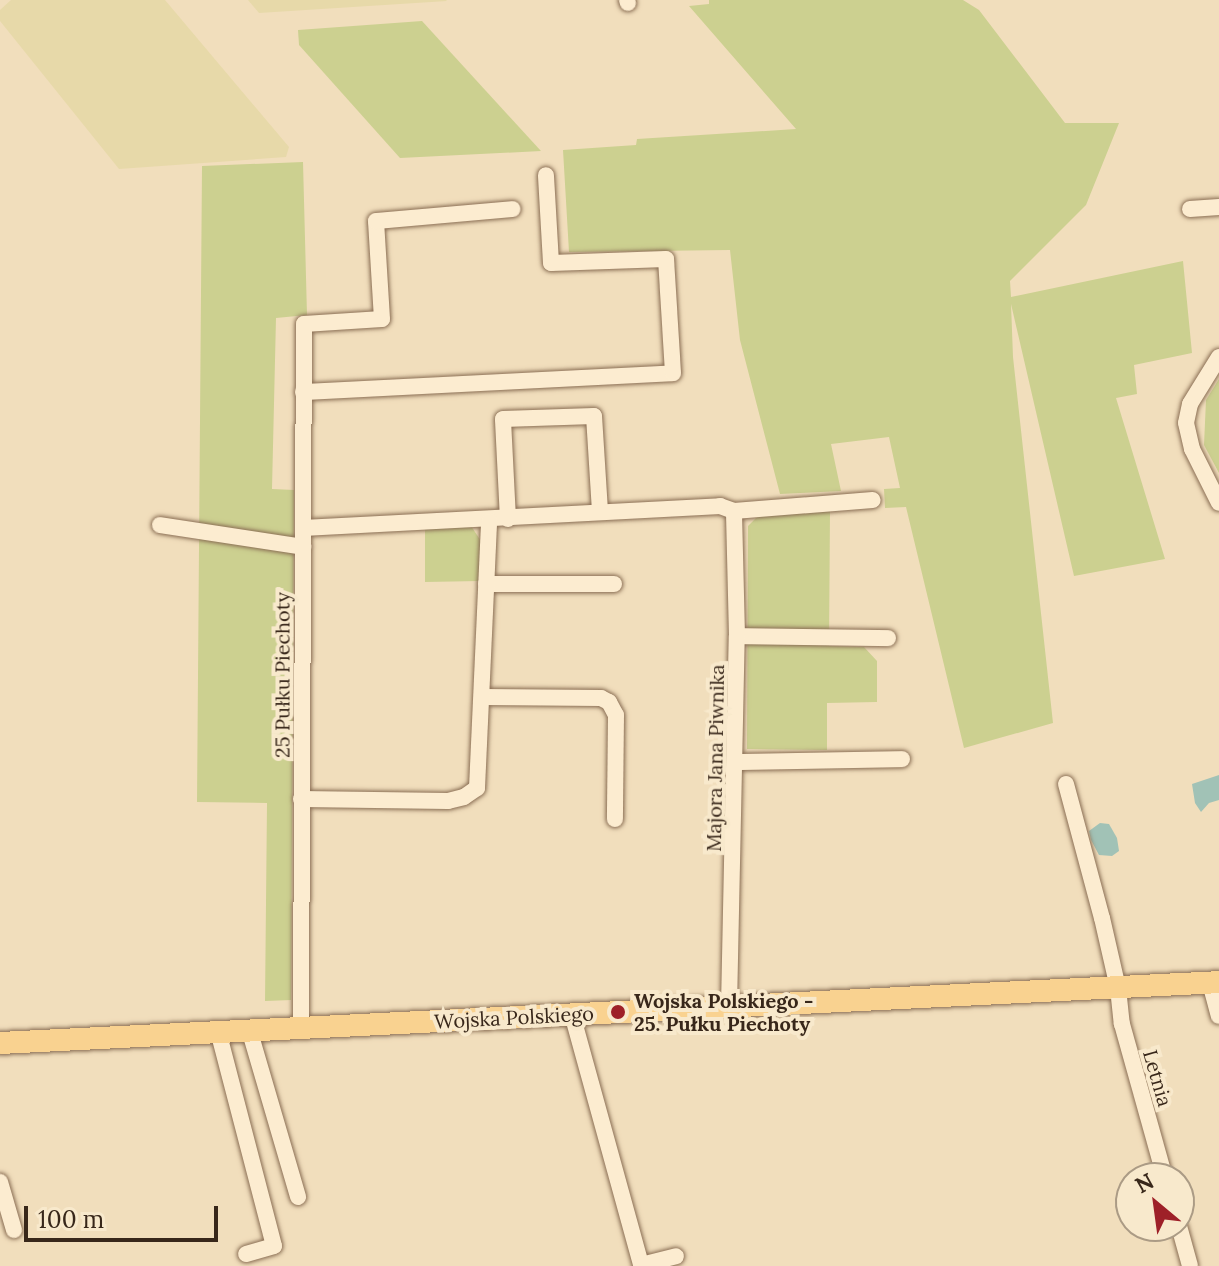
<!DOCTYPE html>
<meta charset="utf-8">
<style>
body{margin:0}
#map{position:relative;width:1219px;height:1266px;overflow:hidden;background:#f1debc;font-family:Lora,serif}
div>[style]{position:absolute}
.farmland>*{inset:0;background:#e7d9a9}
.green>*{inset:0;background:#ccd090}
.water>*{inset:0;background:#a1c2b6}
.roads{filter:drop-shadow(0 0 2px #8a6e54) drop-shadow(0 0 2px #8a6e54)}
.minor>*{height:16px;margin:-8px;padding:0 8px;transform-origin:8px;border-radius:8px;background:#fcecd0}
.major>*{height:22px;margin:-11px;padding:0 11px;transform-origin:11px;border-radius:11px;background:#f9d290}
.dots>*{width:22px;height:22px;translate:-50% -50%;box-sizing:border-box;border:4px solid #f8e9cc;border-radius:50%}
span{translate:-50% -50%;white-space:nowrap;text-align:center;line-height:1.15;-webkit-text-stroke:8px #f8e9cc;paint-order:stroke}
.street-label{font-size:20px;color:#38271a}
.poi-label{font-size:20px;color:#38271a;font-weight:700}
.left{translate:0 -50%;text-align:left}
.north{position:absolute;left:1115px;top:1162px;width:80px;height:80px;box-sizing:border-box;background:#f8e9cc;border:2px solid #ab9b85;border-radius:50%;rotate:331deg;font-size:22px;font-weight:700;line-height:32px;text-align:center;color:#38271a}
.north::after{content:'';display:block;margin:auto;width:28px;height:36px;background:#9e2028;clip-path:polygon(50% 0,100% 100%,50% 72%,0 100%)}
.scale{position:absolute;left:24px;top:1206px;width:194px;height:36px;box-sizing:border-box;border:4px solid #38271a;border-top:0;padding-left:10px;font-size:24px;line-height:28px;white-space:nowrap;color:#38271a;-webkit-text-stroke:6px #f8e9cc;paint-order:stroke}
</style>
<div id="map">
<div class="farmland">
<i style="clip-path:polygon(11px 0,165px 0,289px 147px,286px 157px,119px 169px,0 21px,0 10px)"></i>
<i style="clip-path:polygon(248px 0,446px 0,447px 1px,259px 13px)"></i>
</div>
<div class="green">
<i style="clip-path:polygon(709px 0,963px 0,979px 10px,1065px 123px,1119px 123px,1086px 205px,1010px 281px,1011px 297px,1183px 261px,1192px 353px,1134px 365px,1137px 394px,1116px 398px,1165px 559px,1074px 576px,1011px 304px,1013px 357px,1053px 723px,964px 748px,906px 507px,885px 508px,884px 489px,900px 488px,889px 437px,831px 444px,841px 491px,780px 494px,740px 340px,730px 250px,569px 252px,563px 150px,636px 145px,637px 139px,796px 129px,689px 6px,709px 4px)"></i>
<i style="clip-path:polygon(422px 21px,541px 151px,400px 158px,299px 45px,298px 30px)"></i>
<i style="clip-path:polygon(303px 162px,307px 315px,276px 318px,272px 489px,294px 490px,291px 1000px,265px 1001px,267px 803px,197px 802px,202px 166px)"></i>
<i style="clip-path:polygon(1219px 379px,1219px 473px,1204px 445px,1206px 400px)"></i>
<i style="clip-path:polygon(830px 511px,829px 646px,864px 647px,877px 661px,877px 702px,827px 703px,827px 750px,747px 749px,748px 526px,759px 515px)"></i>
<i style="clip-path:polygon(471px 526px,481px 541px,480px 581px,425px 582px,425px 527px)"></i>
</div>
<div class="water">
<i style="clip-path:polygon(1219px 775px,1219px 800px,1209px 803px,1201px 812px,1195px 803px,1192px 784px)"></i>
<i style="clip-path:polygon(1100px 823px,1109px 824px,1117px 838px,1119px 851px,1112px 856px,1099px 855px,1091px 840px,1089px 831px)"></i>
</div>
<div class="roads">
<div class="minor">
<i style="left:627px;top:0;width:3px;rotate:72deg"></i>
<i style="left:1190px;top:209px;width:29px;rotate:-4deg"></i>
<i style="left:1219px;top:357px;width:55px;rotate:121.7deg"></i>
<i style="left:1190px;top:404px;width:19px;rotate:102deg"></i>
<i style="left:1186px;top:423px;width:27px;rotate:77deg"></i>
<i style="left:1192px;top:449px;width:60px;rotate:63.4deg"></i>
<i style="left:303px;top:392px;width:370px;rotate:-2.9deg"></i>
<i style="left:673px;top:373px;width:114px;rotate:-93.5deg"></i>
<i style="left:666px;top:259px;width:115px;rotate:178deg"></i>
<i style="left:551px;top:263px;width:88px;rotate:-93.3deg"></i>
<i style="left:508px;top:519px;width:100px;rotate:-92.9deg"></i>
<i style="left:503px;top:419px;width:91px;rotate:-1.9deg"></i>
<i style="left:594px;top:416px;width:96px;rotate:86.4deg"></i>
<i style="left:160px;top:525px;width:145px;rotate:8.7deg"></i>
<i style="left:303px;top:528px;width:418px;rotate:-3deg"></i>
<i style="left:720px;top:506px;width:15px;rotate:20deg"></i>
<i style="left:734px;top:511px;width:139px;rotate:-4.5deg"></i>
<i style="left:486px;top:584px;width:128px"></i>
<i style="left:737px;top:636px;width:151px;rotate:0.8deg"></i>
<i style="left:483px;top:697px;width:118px;rotate:0.5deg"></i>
<i style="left:601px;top:698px;width:9px;rotate:27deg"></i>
<i style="left:609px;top:702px;width:15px;rotate:62deg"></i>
<i style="left:616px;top:715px;width:104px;rotate:90.6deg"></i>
<i style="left:735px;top:762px;width:167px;rotate:-1deg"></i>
<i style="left:1066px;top:784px;width:139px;rotate:75deg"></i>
<i style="left:1102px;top:918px;width:72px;rotate:77.1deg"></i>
<i style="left:1118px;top:988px;width:36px;rotate:84deg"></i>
<i style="left:1122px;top:1024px;width:160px;rotate:74.4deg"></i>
<i style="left:301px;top:799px;width:147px;rotate:0.8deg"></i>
<i style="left:448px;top:801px;width:16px;rotate:-14deg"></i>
<i style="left:464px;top:797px;width:16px;rotate:-35deg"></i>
<i style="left:477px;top:788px;width:267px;rotate:-87.4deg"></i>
<i style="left:1210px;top:983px;width:34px;rotate:75deg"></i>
<i style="left:729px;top:1006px;width:370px;rotate:-88.8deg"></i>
<i style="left:737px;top:636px;width:125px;rotate:-91.4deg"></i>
<i style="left:572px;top:1014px;width:260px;rotate:74.6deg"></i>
<i style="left:641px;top:1265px;width:36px;rotate:-14deg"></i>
<i style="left:301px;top:1027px;width:703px;rotate:-89.76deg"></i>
<i style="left:304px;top:324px;width:78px;rotate:-3.7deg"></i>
<i style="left:382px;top:319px;width:98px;rotate:-93.5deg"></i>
<i style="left:376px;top:221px;width:137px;rotate:-5deg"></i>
<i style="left:249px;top:1029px;width:175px;rotate:73.7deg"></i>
<i style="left:218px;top:1031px;width:222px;rotate:75.4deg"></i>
<i style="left:274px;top:1246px;width:29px;rotate:164deg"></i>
<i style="left:0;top:1182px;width:50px;rotate:73.7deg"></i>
<i style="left:1179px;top:1226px;width:41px;rotate:74.6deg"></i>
</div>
<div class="major">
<i style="left:0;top:1043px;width:1221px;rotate:-2.86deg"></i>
</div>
</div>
<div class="dots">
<i style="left:618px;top:1012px;background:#9e2028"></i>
</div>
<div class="street-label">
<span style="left:282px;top:675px;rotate:-90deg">25 Pułku Piechoty</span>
<span style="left:715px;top:758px;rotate:-89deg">Majora Jana Piwnika</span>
<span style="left:514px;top:1017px;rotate:-3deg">Wojska Polskiego</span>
<span style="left:1158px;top:1078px;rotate:74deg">Letnia</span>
</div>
<div class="poi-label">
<span class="left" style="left:634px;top:1012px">Wojska Polskiego -<br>25. Pułku Piechoty</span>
</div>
<div class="north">N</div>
<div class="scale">100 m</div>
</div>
